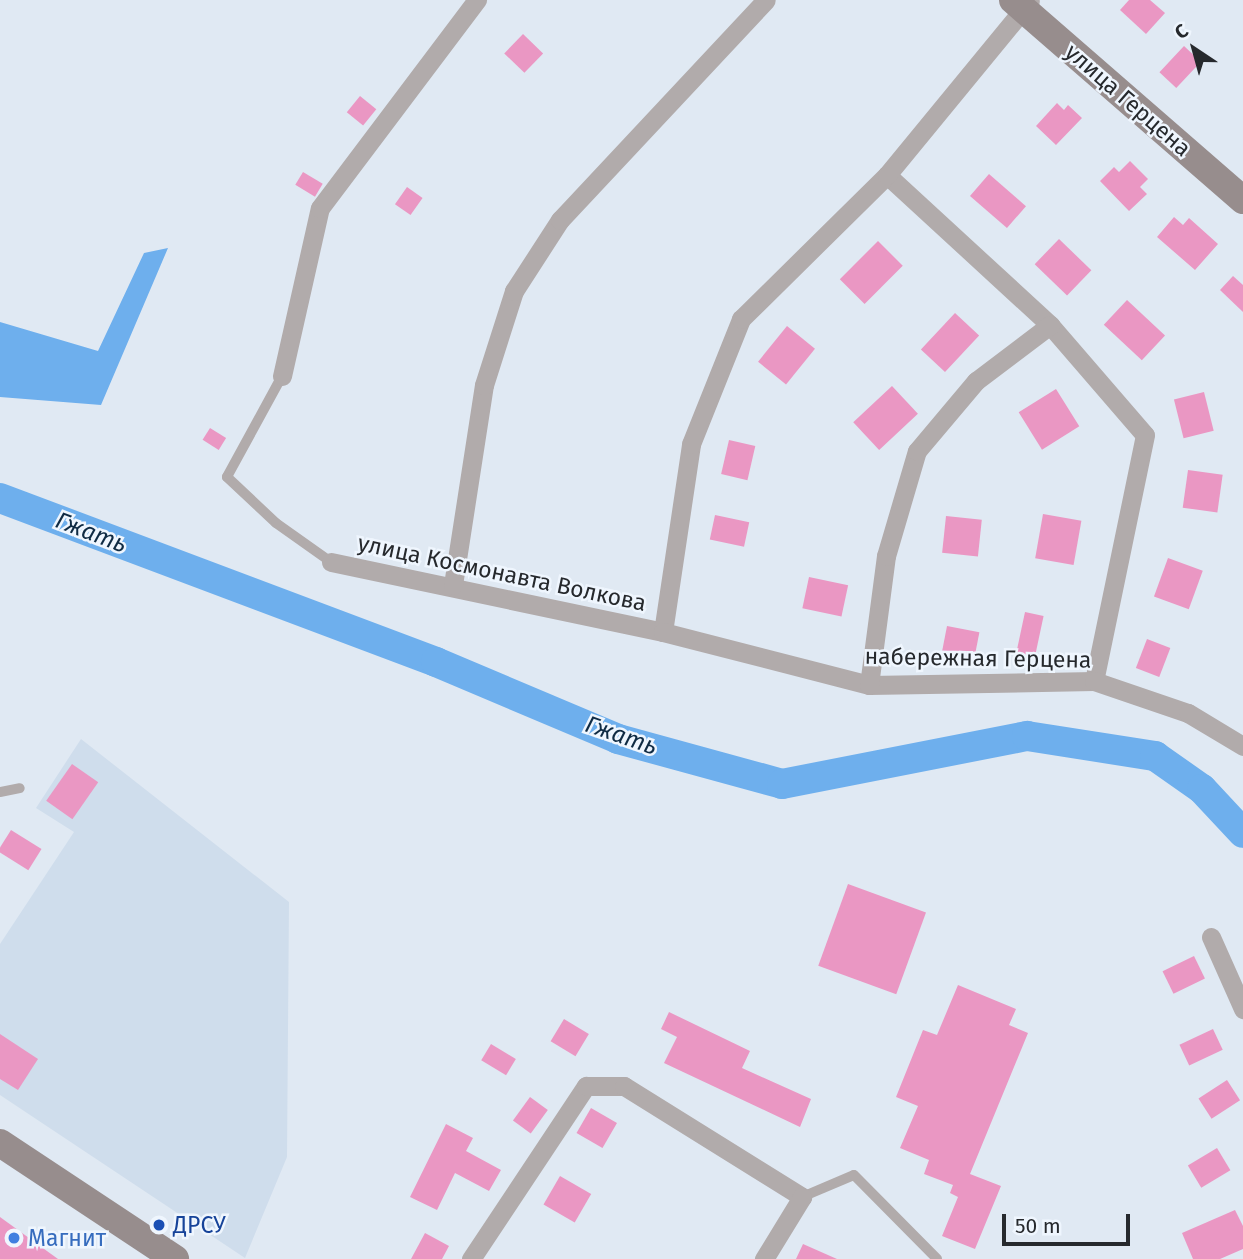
<!DOCTYPE html>
<meta charset="utf-8">
<style>
body{margin:0}
#map{position:relative;width:1243px;height:1259px;overflow:hidden;background:#e0e9f3;font-family:"Fira Sans",sans-serif}
div>[style]{position:absolute}
.built>*{inset:0;background:#cfddec}
.water>*{inset:0;background:#6eafed}
.river>*{height:30px;margin:-15px;padding:0 15px;transform-origin:15px;border-radius:15px;background:#6eafed}
.building>*{inset:0;background:#ea97c3;transform-origin:0 0}
.lane>*{height:10px;margin:-5px;padding:0 5px;transform-origin:5px;border-radius:5px;background:#b1abab}
.street>*{height:19px;margin:-9.5px;padding:0 9.5px;transform-origin:9.5px;border-radius:9.5px;background:#b1abab}
.secondary>*{height:28px;margin:-14px;padding:0 14px;transform-origin:14px;border-radius:14px;background:#978d8d}
.dots>*{width:19px;height:19px;translate:-50% -50%;box-sizing:border-box;border:4px solid #eff6fe;border-radius:50%}
span{translate:-50% -50%;white-space:nowrap;text-align:center;line-height:1.15;-webkit-text-stroke:5px #eff6fe;paint-order:stroke}
.street-label{font-size:23px;color:#26292d}
.transit-label{font-size:23px;color:#164399}
.left{translate:0 -50%;text-align:left}
.shop-label{font-size:23px;color:#366cbe}
.water-label{font-size:24px;color:#0f2b44;font-style:italic}
.north{position:absolute;left:1159px;top:14px;width:70px;height:70px;-webkit-text-stroke:5px #eff6fe;paint-order:stroke;rotate:324deg;font-size:19px;font-weight:700;line-height:28px;text-align:center;color:#26292d}
.north::after{content:'';display:block;margin:auto;width:24px;height:32px;background:#26292d;clip-path:polygon(50% 0,100% 100%,50% 72%,0 100%)}
.scale{position:absolute;left:1002px;top:1214px;width:128px;height:32px;box-sizing:border-box;border:4px solid #26292d;border-top:0;padding-left:9px;font-size:21px;line-height:24px;white-space:nowrap;color:#26292d;-webkit-text-stroke:5px #eff6fe;paint-order:stroke}
</style>
<div id="map">
<div class="built">
<i style="clip-path:polygon(81px 739px,289px 902px,287px 1157px,245px 1258px,0 1095px,0 944px,74px 832px,36px 808px)"></i>
</div>
<div class="water">
<i style="clip-path:polygon(168px 248px,101px 405px,0 397px,0 322px,98px 351px,144px 253px)"></i>
</div>
<div class="river">
<i style="left:0;top:498px;width:466px;rotate:20.6deg"></i>
<i style="left:436px;top:662px;width:198px;rotate:22.9deg"></i>
<i style="left:618px;top:739px;width:170px;rotate:15.3deg"></i>
<i style="left:782px;top:784px;width:250px;rotate:-11.1deg"></i>
<i style="left:1027px;top:736px;width:130px;rotate:8.9deg"></i>
<i style="left:1155px;top:756px;width:57px;rotate:35.1deg"></i>
<i style="left:1202px;top:789px;width:60px;rotate:47deg"></i>
</div>
<div class="building">
<i style="clip-path:polygon(1129px 0,1150px 0,1165px 13px,1146px 34px,1120px 10px)"></i>
<i style="left:523px;top:34px;width:28px;height:27px;rotate:44deg"></i>
<i style="left:1184px;top:46px;width:23px;height:36px;rotate:43deg"></i>
<i style="left:360px;top:96px;width:21px;height:21px;rotate:39deg"></i>
<i style="clip-path:polygon(1057px 103px,1064px 110px,1068px 105px,1082px 118px,1056px 145px,1036px 126px)"></i>
<i style="clip-path:polygon(1130px 161px,1148px 179px,1140px 187px,1147px 194px,1129px 211px,1100px 181px,1114px 167px,1119px 172px)"></i>
<i style="left:303px;top:172px;width:23px;height:15px;rotate:31deg"></i>
<i style="left:989px;top:174px;width:49px;height:29px;rotate:41deg"></i>
<i style="left:407px;top:187px;width:19px;height:21px;rotate:35deg"></i>
<i style="clip-path:polygon(1174px 217px,1183px 225px,1189px 218px,1218px 244px,1195px 270px,1157px 237px)"></i>
<i style="left:1059px;top:239px;width:45px;height:35px;rotate:44deg"></i>
<i style="left:878px;top:241px;width:35px;height:54px;rotate:45deg"></i>
<i style="clip-path:polygon(1233px 276px,1243px 285px,1243px 312px,1220px 290px)"></i>
<i style="left:1127px;top:300px;width:52px;height:34px;rotate:43deg"></i>
<i style="left:955px;top:313px;width:33px;height:50px;rotate:43deg"></i>
<i style="left:787px;top:326px;width:36px;height:46px;rotate:39deg"></i>
<i style="left:892px;top:386px;width:38px;height:53px;rotate:47deg"></i>
<i style="left:1056px;top:389px;width:44px;height:44px;rotate:58deg"></i>
<i style="left:1204px;top:392px;width:40px;height:31px;rotate:76deg"></i>
<i style="left:210px;top:428px;width:19px;height:14px;rotate:32deg"></i>
<i style="left:729px;top:440px;width:27px;height:35px;rotate:13deg"></i>
<i style="left:1188px;top:470px;width:35px;height:38px;rotate:8deg"></i>
<i style="left:1043px;top:514px;width:39px;height:45px;rotate:10deg"></i>
<i style="left:715px;top:515px;width:35px;height:25px;rotate:12deg"></i>
<i style="left:946px;top:516px;width:36px;height:37px;rotate:6deg"></i>
<i style="left:1168px;top:558px;width:37px;height:41px;rotate:20deg"></i>
<i style="left:809px;top:577px;width:40px;height:32px;rotate:12deg"></i>
<i style="left:1025px;top:612px;width:19px;height:43px;rotate:12deg"></i>
<i style="left:947px;top:626px;width:33px;height:27px;rotate:11deg"></i>
<i style="left:1147px;top:639px;width:25px;height:31px;rotate:21deg"></i>
<i style="left:72px;top:764px;width:32px;height:45px;rotate:35deg"></i>
<i style="left:11px;top:830px;width:36px;height:25px;rotate:32deg"></i>
<i style="left:848px;top:884px;width:83px;height:87px;rotate:20deg"></i>
<i style="left:1194px;top:956px;width:25px;height:35px;rotate:64deg"></i>
<i style="clip-path:polygon(958px 985px,1016px 1009px,1009px 1025px,1028px 1033px,970px 1174px,1001px 1186px,975px 1249px,942px 1236px,958px 1197px,950px 1193px,953px 1185px,924px 1174px,929px 1160px,900px 1148px,918px 1106px,896px 1097px,923px 1030px,937px 1035px)"></i>
<i style="clip-path:polygon(669px 1012px,750px 1051px,742px 1068px,811px 1099px,800px 1127px,664px 1063px,677px 1037px,661px 1029px)"></i>
<i style="left:564px;top:1019px;width:29px;height:26px;rotate:31deg"></i>
<i style="left:1213px;top:1029px;width:23px;height:37px;rotate:65deg"></i>
<i style="clip-path:polygon(0 1034px,38px 1059px,18px 1090px,0 1079px)"></i>
<i style="left:491px;top:1044px;width:29px;height:19px;rotate:31deg"></i>
<i style="left:1227px;top:1080px;width:24px;height:34px;rotate:57deg"></i>
<i style="left:530px;top:1097px;width:22px;height:29px;rotate:36deg"></i>
<i style="left:591px;top:1108px;width:30px;height:29px;rotate:30deg"></i>
<i style="clip-path:polygon(446px 1124px,473px 1138px,466px 1151px,501px 1170px,489px 1191px,455px 1173px,437px 1210px,410px 1197px)"></i>
<i style="left:1217px;top:1148px;width:26px;height:34px;rotate:59deg"></i>
<i style="left:560px;top:1176px;width:36px;height:33px;rotate:30deg"></i>
<i style="clip-path:polygon(1235px 1210px,1243px 1226px,1243px 1249px,1220px 1259px,1193px 1259px,1182px 1233px)"></i>
<i style="clip-path:polygon(0 1217px,58px 1259px,0 1259px)"></i>
<i style="clip-path:polygon(425px 1233px,449px 1246px,442px 1259px,411px 1259px)"></i>
<i style="clip-path:polygon(803px 1244px,837px 1259px,796px 1259px)"></i>
</div>
<div class="lane">
<i style="left:282px;top:376px;width:115px;rotate:118.6deg"></i>
<i style="left:227px;top:477px;width:67px;rotate:43.2deg"></i>
<i style="left:276px;top:523px;width:67px;rotate:35.3deg"></i>
<i style="left:0;top:792px;width:20px;rotate:-11deg"></i>
<i style="left:802px;top:1197px;width:56px;rotate:-22.9deg"></i>
<i style="left:854px;top:1175px;width:118px;rotate:45.3deg"></i>
</div>
<div class="street">
<i style="left:887px;top:175px;width:222px;rotate:42.6deg"></i>
<i style="left:1050px;top:325px;width:145px;rotate:49.2deg"></i>
<i style="left:1145px;top:435px;width:251px;rotate:101.7deg"></i>
<i style="left:282px;top:376px;width:172px;rotate:-77.3deg"></i>
<i style="left:320px;top:208px;width:261px;rotate:-53deg"></i>
<i style="left:331px;top:562px;width:339px;rotate:11.9deg"></i>
<i style="left:663px;top:632px;width:190px;rotate:-81.5deg"></i>
<i style="left:691px;top:444px;width:135px;rotate:-68.2deg"></i>
<i style="left:741px;top:319px;width:205px;rotate:-44.6deg"></i>
<i style="left:887px;top:175px;width:225px;rotate:-50.6deg"></i>
<i style="left:453px;top:585px;width:202px;rotate:-81.2deg"></i>
<i style="left:484px;top:385px;width:99px;rotate:-72.3deg"></i>
<i style="left:514px;top:291px;width:85px;rotate:-57.1deg"></i>
<i style="left:560px;top:220px;width:301px;rotate:-46.9deg"></i>
<i style="left:663px;top:632px;width:213px;rotate:14.4deg"></i>
<i style="left:869px;top:685px;width:225px;rotate:-1deg"></i>
<i style="left:1094px;top:681px;width:99px;rotate:18.8deg"></i>
<i style="left:1188px;top:713px;width:64px;rotate:31deg"></i>
<i style="left:869px;top:685px;width:130px;rotate:-82.5deg"></i>
<i style="left:886px;top:556px;width:109px;rotate:-73.6deg"></i>
<i style="left:917px;top:451px;width:92px;rotate:-49.9deg"></i>
<i style="left:976px;top:381px;width:93px;rotate:-37.1deg"></i>
<i style="left:1211px;top:937px;width:79px;rotate:66deg"></i>
<i style="left:471px;top:1259px;width:208px;rotate:-56.4deg"></i>
<i style="left:586px;top:1086px;width:38px"></i>
<i style="left:624px;top:1086px;width:210px;rotate:31.9deg"></i>
<i style="left:802px;top:1197px;width:73px;rotate:121.5deg"></i>
</div>
<div class="secondary">
<i style="left:1013px;top:0;width:305px;rotate:41deg"></i>
<i style="left:0;top:1143px;width:210px;rotate:33.5deg"></i>
</div>
<div class="dots">
<i style="left:159px;top:1225px;background:#1a4fb4"></i>
<i style="left:14px;top:1238px;background:#3f7fe0"></i>
</div>
<div class="street-label">
<span style="left:1128px;top:100px;rotate:41deg">улица Герцена</span>
<span style="left:502px;top:573px;rotate:12deg">улица Космонавта Волкова</span>
<span style="left:978px;top:658px;rotate:1deg">набережная Герцена</span>
</div>
<div class="transit-label">
<span class="left" style="left:173px;top:1225px">ДРСУ</span>
</div>
<div class="shop-label">
<span class="left" style="left:28px;top:1238px">Магнит</span>
</div>
<div class="water-label">
<span style="left:91px;top:533px;rotate:21deg">Гжать</span>
<span style="left:621px;top:736px;rotate:19deg">Гжать</span>
</div>
<div class="north">С</div>
<div class="scale">50 m</div>
</div>
